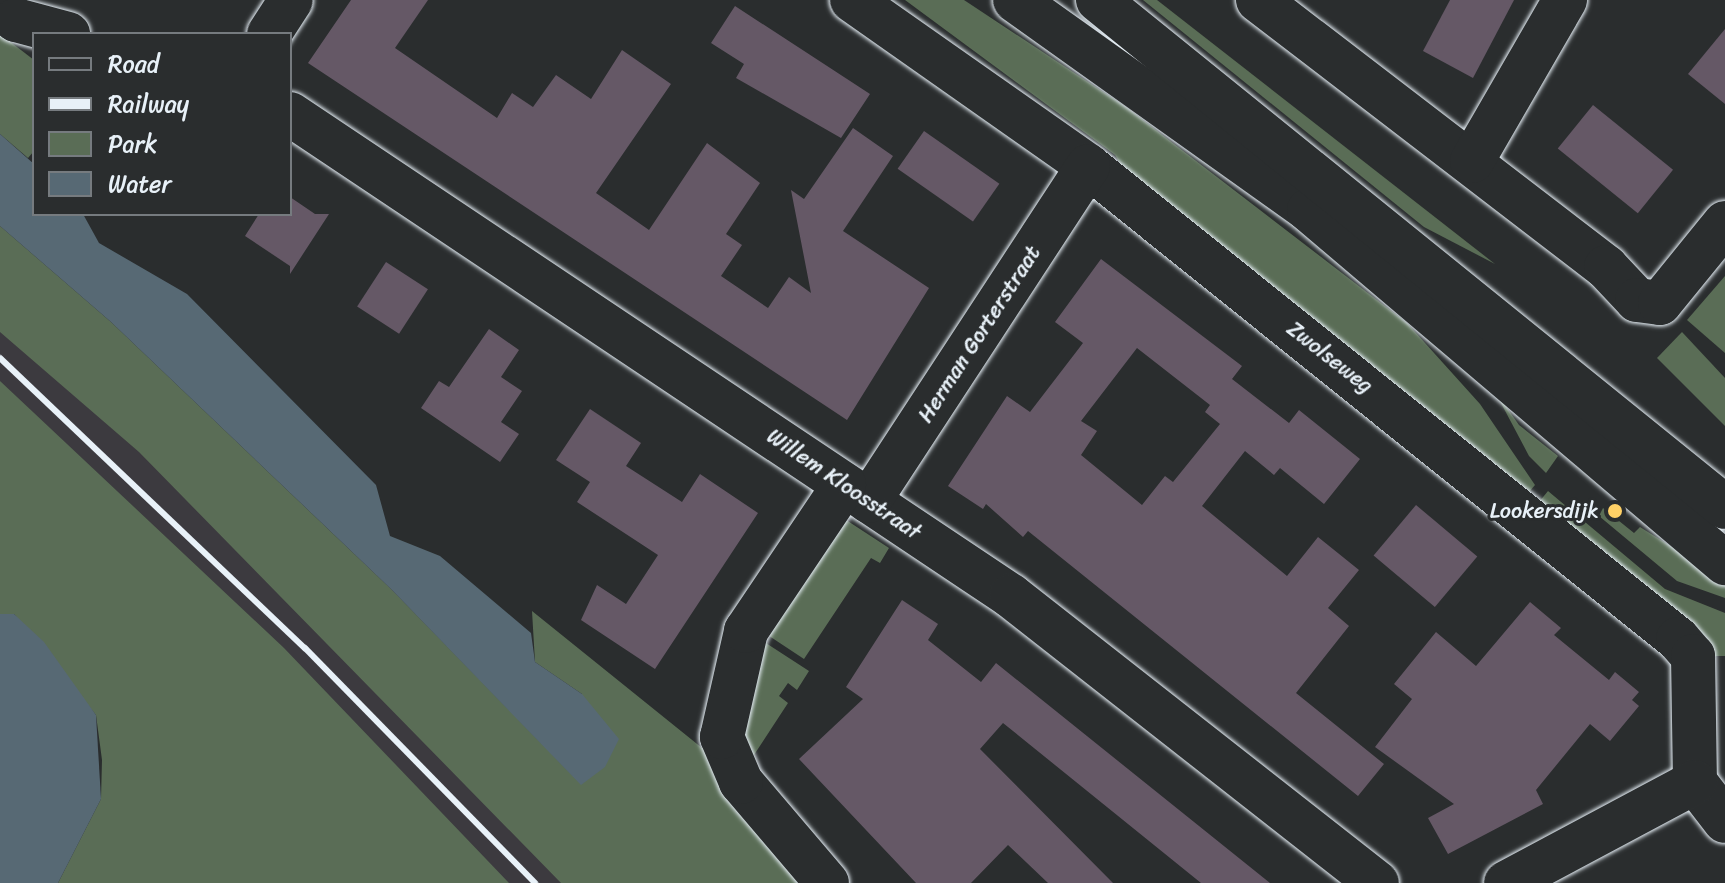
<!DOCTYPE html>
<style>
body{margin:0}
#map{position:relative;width:1725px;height:883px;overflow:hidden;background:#2a2d2e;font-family:Sriracha,sans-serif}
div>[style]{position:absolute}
.built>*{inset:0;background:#3c3a3f}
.green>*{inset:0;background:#5a6d56}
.water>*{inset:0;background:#576974}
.building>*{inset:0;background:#655866;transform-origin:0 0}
.roads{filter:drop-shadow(0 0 2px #e8f1f8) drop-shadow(0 0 2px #e8f1f8)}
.minor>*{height:44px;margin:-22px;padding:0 22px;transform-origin:22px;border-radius:22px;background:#2a2d2e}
.rail>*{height:6px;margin:-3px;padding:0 3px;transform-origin:3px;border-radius:3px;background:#e8f1f8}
.dots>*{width:22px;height:22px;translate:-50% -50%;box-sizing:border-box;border:4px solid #2a2d2e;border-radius:50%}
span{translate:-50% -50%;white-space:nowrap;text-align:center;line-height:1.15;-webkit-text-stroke:6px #2a2d2e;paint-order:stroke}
.street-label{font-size:22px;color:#e8f1f8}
.poi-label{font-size:22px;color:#e8f1f8}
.right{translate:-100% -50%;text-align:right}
.legend{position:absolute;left:32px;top:32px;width:260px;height:184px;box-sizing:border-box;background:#2a2d2e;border:2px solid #767b7f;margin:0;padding:10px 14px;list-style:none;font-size:24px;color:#e8f1f8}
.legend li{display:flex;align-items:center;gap:16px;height:40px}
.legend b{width:40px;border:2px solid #767b7f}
</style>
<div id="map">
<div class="built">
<i style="clip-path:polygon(0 226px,709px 883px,390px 883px,0 476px)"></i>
</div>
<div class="green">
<i style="clip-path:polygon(905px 0,964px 0,1126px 107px,1407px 323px,1480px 404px,1535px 485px,1529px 492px,1131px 181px,1115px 155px)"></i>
<i style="clip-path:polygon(1143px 0,1157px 0,1495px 264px,1424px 227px)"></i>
<i style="clip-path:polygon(0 34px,34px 60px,34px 151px,28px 158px,0 134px)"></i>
<i style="clip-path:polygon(0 226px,111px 322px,392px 590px,581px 784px,582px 694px,535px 662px,532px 611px,712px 756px,819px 883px,561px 883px,139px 452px,0 332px)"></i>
<i style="clip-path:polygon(1725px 276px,1725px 353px,1687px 320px)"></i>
<i style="clip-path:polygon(1682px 332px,1725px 378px,1725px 426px,1657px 358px)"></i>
<i style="clip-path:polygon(0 381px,284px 648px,509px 883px,58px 883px,101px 799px,102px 760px,96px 715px,14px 614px,0 614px)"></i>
<i style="clip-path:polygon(1493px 388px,1519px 425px,1558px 456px,1546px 473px,1529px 456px)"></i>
<i style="clip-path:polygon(1548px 491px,1665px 589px,1725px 613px,1725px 656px,1712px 656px,1539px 502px)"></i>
<i style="clip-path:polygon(1603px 508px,1634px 533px,1640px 527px,1725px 580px,1725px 598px,1677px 581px,1599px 516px)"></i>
<i style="clip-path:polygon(837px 514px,889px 548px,880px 563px,871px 558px,804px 659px,760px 630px)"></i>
<i style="clip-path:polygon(758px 638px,809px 671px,797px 690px,788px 683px,779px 696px,788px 703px,750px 761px,735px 721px)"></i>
</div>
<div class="water">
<i style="clip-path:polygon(0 134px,34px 164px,34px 214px,83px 214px,99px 243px,187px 294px,376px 485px,390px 536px,440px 556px,531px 633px,535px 662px,582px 694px,619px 739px,605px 767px,581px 785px,392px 590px,111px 322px,0 226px)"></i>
<i style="clip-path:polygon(0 614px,14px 614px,44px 642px,96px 715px,101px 799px,58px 883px,0 883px)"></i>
</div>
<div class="building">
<i style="clip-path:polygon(351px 0,428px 0,395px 48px,497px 118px,512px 93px,533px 107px,556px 75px,591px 99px,622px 50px,671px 84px,596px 193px,649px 230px,707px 143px,760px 183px,726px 234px,742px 245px,721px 276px,768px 308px,789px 277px,811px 293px,791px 190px,804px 199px,853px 128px,893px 156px,843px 231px,929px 288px,847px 420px,308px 63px)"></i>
<i style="clip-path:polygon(1450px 0,1514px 0,1473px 78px,1423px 51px)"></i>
<i style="clip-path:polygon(735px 6px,870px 94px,841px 138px,736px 78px,744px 64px,711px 43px)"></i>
<i style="clip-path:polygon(1725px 29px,1725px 104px,1688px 74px)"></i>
<i style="left:1593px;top:105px;width:103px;height:56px;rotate:39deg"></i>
<i style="left:924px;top:131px;width:92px;height:46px;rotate:35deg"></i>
<i style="clip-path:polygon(290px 197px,315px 214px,329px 214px,290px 274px,290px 266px,245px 236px,259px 214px,290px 214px)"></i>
<i style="clip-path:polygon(evenodd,1101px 259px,1242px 366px,1232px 379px,1289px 423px,1299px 410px,1360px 459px,1324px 504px,1280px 468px,1274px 475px,1245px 451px,1202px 506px,1287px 576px,1318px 537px,1359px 570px,1328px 608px,1349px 626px,1296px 693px,1384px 764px,1358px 796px,1028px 531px,1023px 537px,986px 504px,983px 509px,948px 486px,1007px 396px,1030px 412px,1083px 343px,1055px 322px,1101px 259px,1137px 348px,1210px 405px,1205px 412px,1220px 424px,1173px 482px,1165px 476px,1142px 505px,1081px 455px,1097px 431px,1081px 421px,1137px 348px)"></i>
<i style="left:386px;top:262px;width:50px;height:53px;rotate:33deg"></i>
<i style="clip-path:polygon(489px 329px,519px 350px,501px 377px,522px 391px,501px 422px,519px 434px,500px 462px,421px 408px,439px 381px,449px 387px)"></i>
<i style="clip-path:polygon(590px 409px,641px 443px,626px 466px,682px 502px,700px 474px,758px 513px,655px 669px,581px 620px,597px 585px,626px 604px,658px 555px,577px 502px,590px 482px,556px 460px)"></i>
<i style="left:1416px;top:505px;width:80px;height:66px;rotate:40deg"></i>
<i style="clip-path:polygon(902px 600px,938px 624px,928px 640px,981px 682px,996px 663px,1270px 883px,1201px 883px,1003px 723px,980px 749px,1113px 883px,1048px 883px,1008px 845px,971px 883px,916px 883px,799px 759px,863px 699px,846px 687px)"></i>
<i style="clip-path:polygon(1530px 602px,1561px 628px,1554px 635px,1609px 680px,1615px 672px,1639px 692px,1632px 700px,1639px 706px,1610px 741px,1590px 724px,1536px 790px,1543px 804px,1448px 854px,1428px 818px,1454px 804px,1375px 747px,1412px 699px,1394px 684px,1436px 632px,1476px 666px)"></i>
</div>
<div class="roads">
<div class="minor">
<i style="left:852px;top:0;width:289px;rotate:35.1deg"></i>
<i style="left:1088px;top:166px;width:756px;rotate:38.72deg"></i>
<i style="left:1678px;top:639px;width:23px;rotate:49deg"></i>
<i style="left:1693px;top:656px;width:126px;rotate:89.1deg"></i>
<i style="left:1015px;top:0;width:361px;rotate:35.5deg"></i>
<i style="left:1309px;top:210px;width:546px;rotate:40.32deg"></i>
<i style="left:1098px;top:0;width:806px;rotate:38.96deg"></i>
<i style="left:1258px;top:0;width:439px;rotate:37.5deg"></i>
<i style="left:1606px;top:267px;width:45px;rotate:46.8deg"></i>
<i style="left:1637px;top:300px;width:23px;rotate:7deg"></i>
<i style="left:1660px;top:303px;width:103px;rotate:-50.9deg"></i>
<i style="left:0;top:8px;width:20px;rotate:37deg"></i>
<i style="left:16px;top:20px;width:54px;rotate:15.1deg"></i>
<i style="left:269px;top:34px;width:40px;rotate:-57.1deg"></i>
<i style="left:290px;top:114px;width:867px;rotate:33.76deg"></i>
<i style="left:1011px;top:596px;width:465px;rotate:38.1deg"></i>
<i style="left:1472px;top:161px;width:186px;rotate:-60deg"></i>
<i style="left:869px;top:501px;width:400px;rotate:-56.8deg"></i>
<i style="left:1695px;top:782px;width:49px;rotate:52.4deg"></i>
<i style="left:827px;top:883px;width:133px;rotate:-130.4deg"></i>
<i style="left:741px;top:782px;width:49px;rotate:-112.9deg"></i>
<i style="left:722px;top:737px;width:109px;rotate:-77.2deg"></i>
<i style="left:746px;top:631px;width:176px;rotate:-56.1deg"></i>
<i style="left:1506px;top:883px;width:214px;rotate:-28.1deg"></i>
</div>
</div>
<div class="rail">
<i style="left:0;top:358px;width:421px;rotate:43.6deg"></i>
<i style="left:305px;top:648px;width:329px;rotate:45.6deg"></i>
</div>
<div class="dots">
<i style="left:1615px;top:511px;background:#ffd166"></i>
</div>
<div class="street-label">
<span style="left:979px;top:334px;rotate:-57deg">Herman Gorterstraat</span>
<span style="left:1330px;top:357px;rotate:38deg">Zwolseweg</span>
<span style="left:844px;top:484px;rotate:34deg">Willem Kloosstraat</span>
</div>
<div class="poi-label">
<span class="right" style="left:1599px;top:511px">Lookersdijk</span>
</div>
<ul class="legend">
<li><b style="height:10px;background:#2a2d2e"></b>Road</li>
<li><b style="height:10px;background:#e8f1f8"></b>Railway</li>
<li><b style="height:22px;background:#5a6d56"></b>Park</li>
<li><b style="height:22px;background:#576974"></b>Water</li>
</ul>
</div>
